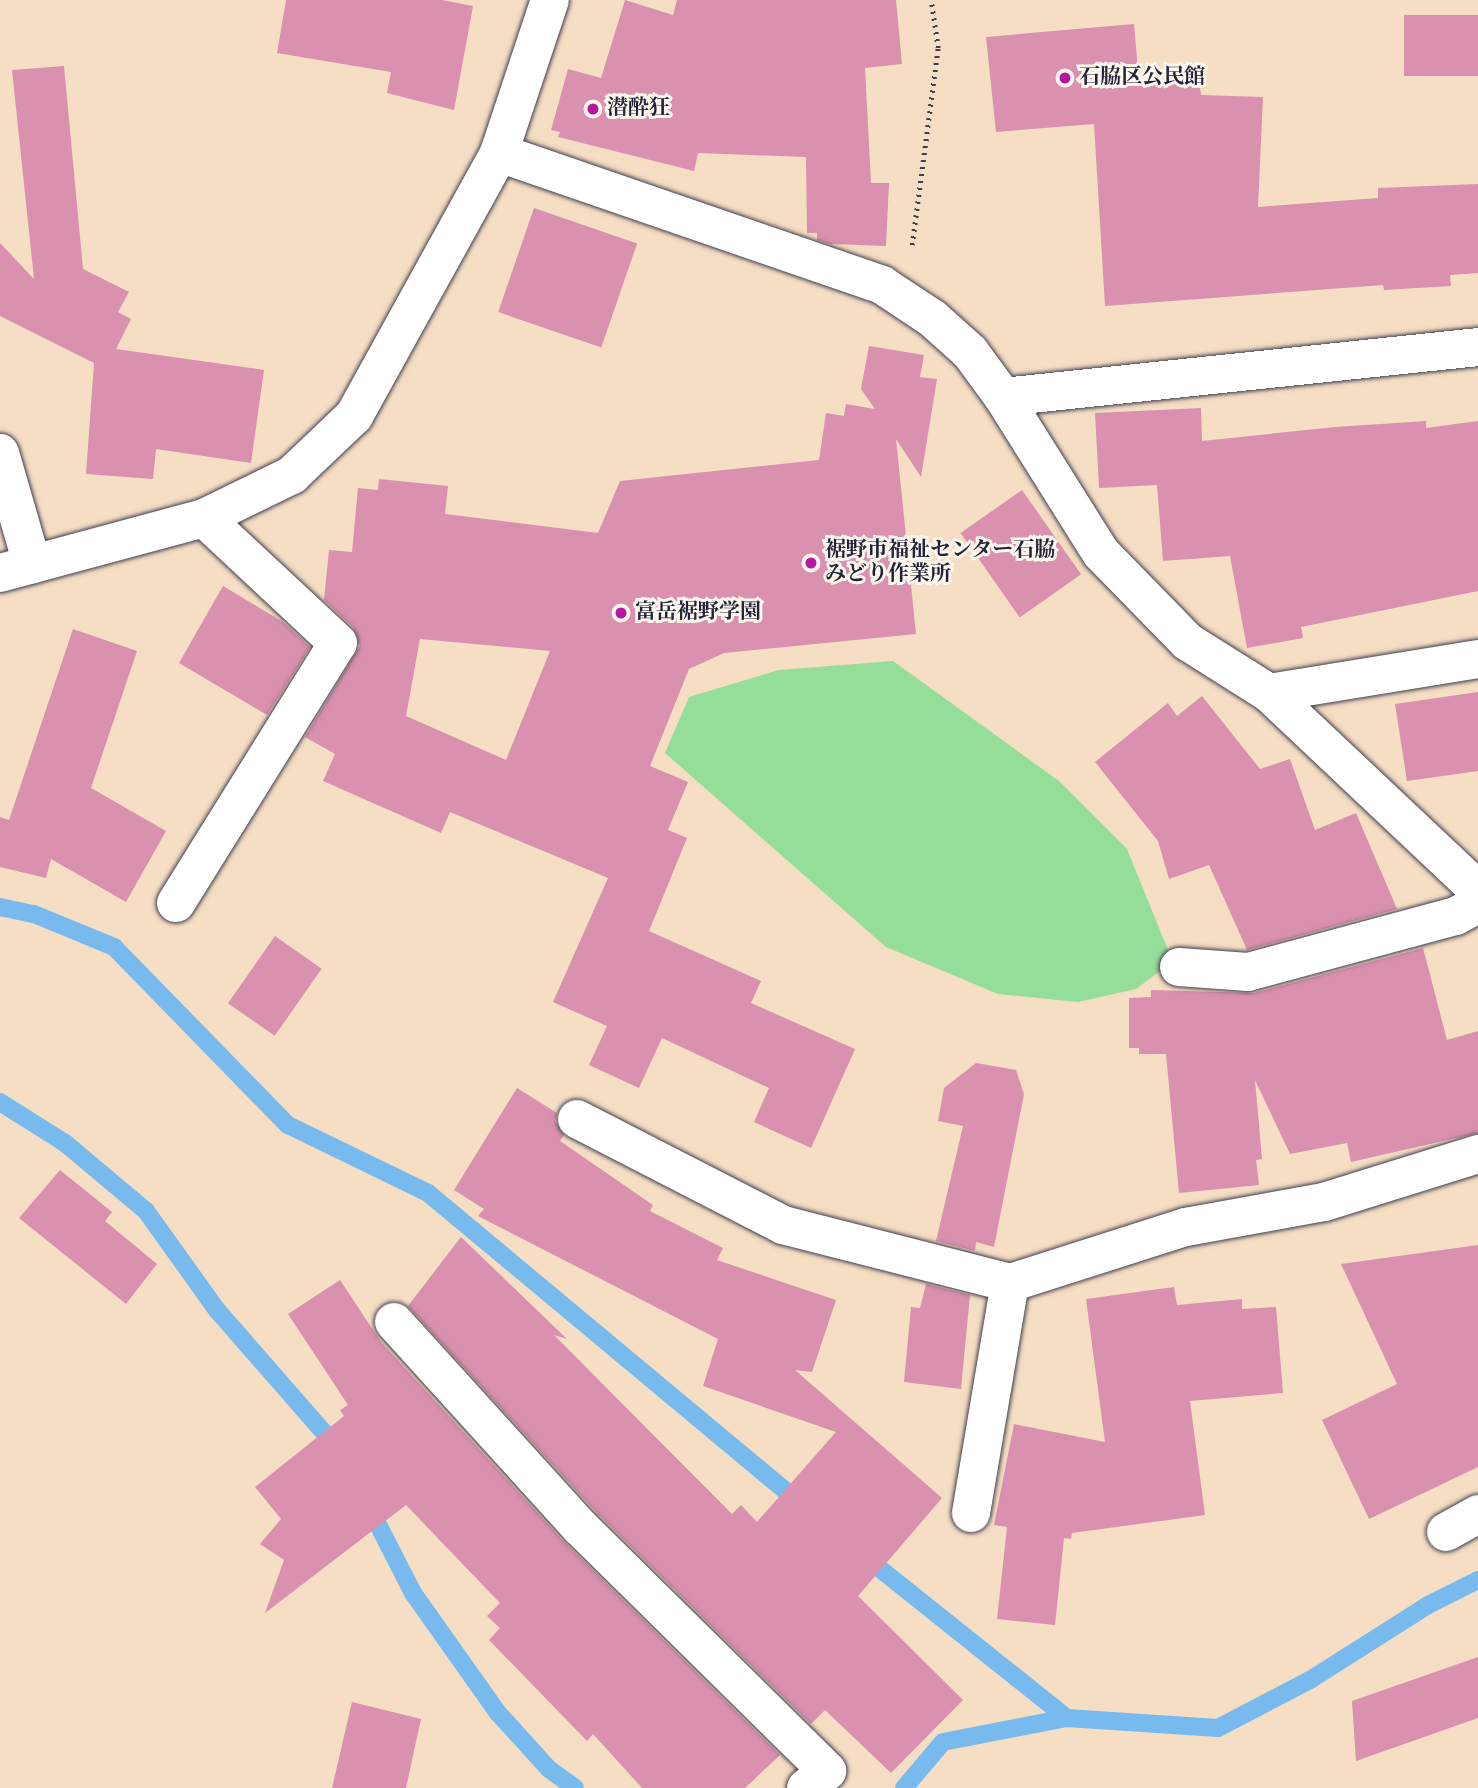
<!DOCTYPE html>
<meta charset="utf-8">
<style>
body{margin:0}
#map{position:relative;width:1478px;height:1788px;overflow:hidden;background:#f5dec3;font-family:Vollkorn,"Noto Serif JP",serif}
div>[style]{position:absolute}
.green>*{inset:0;background:#95de99}
.stream>*{height:18px;margin:-9px;padding:0 9px;transform-origin:9px;border-radius:9px;background:#79baee}
.building>*{inset:0;background:#da90af;transform-origin:0 0}
.path>*{height:4.5px;margin-top:-2.25px;transform-origin:0;background:repeating-linear-gradient(90deg,#423e4f 0 2px,transparent 0 7px)}
.roads{filter:drop-shadow(0 0 2px #423e4f) drop-shadow(0 0 2px #423e4f)}
.minor>*{height:38px;margin:-19px;padding:0 19px;transform-origin:19px;border-radius:19px;background:#fff}
.dots>*{width:19px;height:19px;translate:-50% -50%;box-sizing:border-box;border:4px solid #fbf7ec;border-radius:50%}
span{translate:-50% -50%;white-space:nowrap;text-align:center;line-height:1.15;-webkit-text-stroke:6px #fbf7ec;paint-order:stroke}
.poi-label{font-size:21px;color:#22223b;font-weight:700}
.left{translate:0 -50%;text-align:left}
</style>
<div id="map">
<div class="green">
<i style="clip-path:polygon(893px 661px,1059px 781px,1127px 849px,1168px 950px,1164px 968px,1136px 989px,1078px 1002px,998px 994px,886px 947px,665px 753px,689px 697px,779px 670px)"></i>
</div>
<div class="stream">
<i style="left:0;top:907px;width:35px;rotate:12deg"></i>
<i style="left:34px;top:914px;width:87px;rotate:22.4deg"></i>
<i style="left:114px;top:947px;width:249px;rotate:45.7deg"></i>
<i style="left:288px;top:1125px;width:156px;rotate:25.9deg"></i>
<i style="left:428px;top:1193px;width:487px;rotate:39.8deg"></i>
<i style="left:0;top:1102px;width:77px;rotate:32.2deg"></i>
<i style="left:65px;top:1143px;width:106px;rotate:40deg"></i>
<i style="left:146px;top:1211px;width:122px;rotate:54.4deg"></i>
<i style="left:217px;top:1310px;width:186px;rotate:48.9deg"></i>
<i style="left:368px;top:1505px;width:99px;rotate:62.9deg"></i>
<i style="left:413px;top:1593px;width:147px;rotate:54.7deg"></i>
<i style="left:498px;top:1713px;width:76px;rotate:47.7deg"></i>
<i style="left:549px;top:1769px;width:32px;rotate:36deg"></i>
<i style="left:864px;top:1556px;width:260px;rotate:38.6deg"></i>
<i style="left:1067px;top:1718px;width:151px;rotate:3.8deg"></i>
<i style="left:1218px;top:1728px;width:104px;rotate:-27.6deg"></i>
<i style="left:1310px;top:1680px;width:140px;rotate:-32.4deg"></i>
<i style="left:1428px;top:1605px;width:56px;rotate:-26.6deg"></i>
<i style="left:904px;top:1788px;width:60px;rotate:-49.7deg"></i>
<i style="left:943px;top:1742px;width:126px;rotate:-11deg"></i>
</div>
<div class="building">
<i style="clip-path:polygon(286px 0,442px 0,473px 6px,454px 110px,387px 93px,391px 72px,277px 53px)"></i>
<i style="clip-path:polygon(625px 0,673px 15px,677px 0,896px 0,902px 64px,865px 68px,871px 183px,889px 183px,886px 246px,830px 244px,817px 240px,817px 233px,807px 233px,806px 157px,698px 153px,694px 171px,558px 137px,560px 132px,551px 130px,568px 69px,601px 78px)"></i>
<i style="left:1478px;top:15px;width:61px;height:74px;rotate:90deg"></i>
<i style="clip-path:polygon(1134px 24px,1139px 81px,1198px 73px,1201px 95px,1263px 97px,1258px 207px,1378px 198px,1378px 188px,1478px 184px,1478px 273px,1450px 275px,1451px 286px,1384px 290px,1383px 285px,1105px 306px,1094px 124px,996px 132px,986px 37px)"></i>
<i style="clip-path:polygon(64px 66px,83px 269px,129px 292px,118px 312px,131px 319px,116px 349px,264px 370px,251px 463px,156px 449px,153px 479px,86px 474px,94px 363px,0 316px,0 243px,34px 279px,12px 70px)"></i>
<i style="left:534px;top:208px;width:109px;height:110px;rotate:19deg"></i>
<i style="clip-path:polygon(evenodd,869px 346px,924px 355px,920px 377px,937px 379px,921px 477px,896px 439px,916px 634px,724px 653px,689px 669px,650px 766px,688px 782px,668px 830px,687px 838px,649px 931px,761px 981px,751px 1003px,855px 1049px,811px 1148px,754px 1122px,769px 1088px,662px 1038px,639px 1088px,589px 1065px,607px 1026px,553px 1002px,608px 878px,450px 812px,441px 833px,323px 781px,335px 754px,305px 737px,360px 646px,353px 627px,324px 600px,329px 550px,352px 552px,358px 488px,378px 490px,379px 479px,448px 486px,445px 514px,598px 533px,620px 481px,819px 460px,826px 413px,844px 416px,846px 404px,875px 409px,861px 389px,869px 346px,420px 639px,550px 651px,506px 760px,406px 716px,420px 639px)"></i>
<i style="clip-path:polygon(1201px 408px,1202px 441px,1335px 427px,1426px 421px,1426px 428px,1478px 421px,1478px 591px,1301px 627px,1303px 638px,1247px 648px,1230px 556px,1163px 561px,1157px 485px,1099px 488px,1095px 413px)"></i>
<i style="left:1022px;top:490px;width:103px;height:75px;rotate:55deg"></i>
<i style="clip-path:polygon(223px 586px,283px 622px,310px 647px,267px 715px,179px 663px)"></i>
<i style="clip-path:polygon(73px 629px,137px 651px,91px 788px,166px 831px,126px 902px,51px 859px,46px 878px,0 867px,0 817px,9px 820px)"></i>
<i style="clip-path:polygon(1478px 692px,1478px 771px,1407px 781px,1395px 704px)"></i>
<i style="clip-path:polygon(1202px 696px,1260px 769px,1290px 759px,1315px 830px,1356px 813px,1397px 909px,1247px 950px,1209px 865px,1169px 879px,1158px 841px,1095px 762px,1168px 703px,1177px 716px)"></i>
<i style="left:275px;top:936px;width:57px;height:82px;rotate:35deg"></i>
<i style="clip-path:polygon(1423px 948px,1447px 1040px,1478px 1031px,1478px 1133px,1351px 1162px,1347px 1143px,1290px 1154px,1255px 1080px,1262px 1159px,1256px 1160px,1259px 1185px,1179px 1193px,1166px 1054px,1139px 1054px,1139px 1048px,1129px 1048px,1129px 998px,1151px 997px,1151px 990px,1254px 993px)"></i>
<i style="clip-path:polygon(976px 1063px,1016px 1070px,1024px 1094px,994px 1247px,976px 1242px,975px 1251px,936px 1241px,963px 1126px,938px 1121px,944px 1088px)"></i>
<i style="clip-path:polygon(517px 1088px,557px 1113px,555px 1121px,564px 1135px,560px 1141px,653px 1205px,650px 1211px,723px 1248px,717px 1260px,836px 1300px,812px 1372px,795px 1370px,942px 1498px,858px 1596px,963px 1700px,891px 1773px,825px 1710px,811px 1724px,597px 1513px,408px 1306px,461px 1237px,567px 1339px,554px 1335px,732px 1514px,741px 1505px,757px 1522px,836px 1432px,703px 1386px,718px 1339px,478px 1216px,484px 1209px,454px 1190px)"></i>
<i style="clip-path:polygon(60px 1170px,112px 1212px,105px 1221px,157px 1264px,126px 1304px,19px 1218px)"></i>
<i style="clip-path:polygon(1478px 1245px,1478px 1467px,1369px 1519px,1322px 1420px,1397px 1384px,1341px 1264px)"></i>
<i style="clip-path:polygon(340px 1280px,381px 1342px,565px 1543px,780px 1755px,745px 1788px,642px 1788px,593px 1734px,587px 1741px,489px 1640px,500px 1628px,487px 1616px,500px 1603px,406px 1505px,265px 1613px,284px 1560px,260px 1544px,281px 1519px,255px 1487px,344px 1416px,340px 1410px,348px 1405px,288px 1314px)"></i>
<i style="clip-path:polygon(926px 1284px,970px 1295px,961px 1389px,904px 1382px,911px 1307px,920px 1308px)"></i>
<i style="clip-path:polygon(1174px 1287px,1177px 1305px,1242px 1299px,1242px 1309px,1276px 1307px,1283px 1393px,1190px 1401px,1205px 1515px,1072px 1533px,1071px 1539px,1064px 1538px,1055px 1625px,997px 1619px,1007px 1527px,994px 1525px,1014px 1424px,1105px 1442px,1086px 1299px)"></i>
<i style="clip-path:polygon(1478px 1657px,1478px 1718px,1356px 1761px,1352px 1701px)"></i>
<i style="clip-path:polygon(352px 1702px,421px 1719px,406px 1788px,332px 1788px)"></i>
</div>
<div class="path">
<i style="left:912px;top:245px;width:199px;rotate:-82.5deg"></i>
<i style="left:938px;top:48px;width:49px;rotate:-98.3deg"></i>
</div>
<div class="roads">
<div class="minor">
<i style="left:499px;top:153px;width:405px;rotate:19deg"></i>
<i style="left:882px;top:285px;width:60px;rotate:33.4deg"></i>
<i style="left:932px;top:318px;width:51px;rotate:41.8deg"></i>
<i style="left:970px;top:352px;width:56px;rotate:53.7deg"></i>
<i style="left:1003px;top:397px;width:184px;rotate:57.9deg"></i>
<i style="left:1101px;top:553px;width:124px;rotate:45.7deg"></i>
<i style="left:1188px;top:642px;width:96px;rotate:32.2deg"></i>
<i style="left:1269px;top:693px;width:287px;rotate:43.3deg"></i>
<i style="left:1003px;top:397px;width:478px;rotate:-6deg"></i>
<i style="left:0;top:453px;width:116px;rotate:73.9deg"></i>
<i style="left:0;top:573px;width:211px;rotate:-15.1deg"></i>
<i style="left:204px;top:518px;width:98px;rotate:-26deg"></i>
<i style="left:292px;top:475px;width:86px;rotate:-43.6deg"></i>
<i style="left:354px;top:416px;width:300px;rotate:-61.1deg"></i>
<i style="left:499px;top:153px;width:161px;rotate:-71.6deg"></i>
<i style="left:1269px;top:693px;width:212px;rotate:-9.2deg"></i>
<i style="left:176px;top:903px;width:306px;rotate:-58.1deg"></i>
<i style="left:338px;top:643px;width:183px;rotate:-137deg"></i>
<i style="left:1179px;top:967px;width:69px;rotate:4.1deg"></i>
<i style="left:1248px;top:972px;width:215px;rotate:-15.1deg"></i>
<i style="left:1456px;top:916px;width:25px;rotate:-29deg"></i>
<i style="left:577px;top:1119px;width:232px;rotate:27.2deg"></i>
<i style="left:783px;top:1225px;width:234px;rotate:14.3deg"></i>
<i style="left:1010px;top:1283px;width:185px;rotate:-17.7deg"></i>
<i style="left:1186px;top:1227px;width:140px;rotate:-10.3deg"></i>
<i style="left:1324px;top:1202px;width:161px;rotate:-17.3deg"></i>
<i style="left:394px;top:1322px;width:278px;rotate:47.8deg"></i>
<i style="left:581px;top:1528px;width:346px;rotate:44.6deg"></i>
<i style="left:827px;top:1771px;width:27px;rotate:141deg"></i>
<i style="left:971px;top:1513px;width:233px;rotate:-80.4deg"></i>
<i style="left:1446px;top:1532px;width:37px;rotate:-29deg"></i>
</div>
</div>
<div class="dots">
<i style="left:1065px;top:78px;background:#b5179e"></i>
<i style="left:593px;top:109px;background:#b5179e"></i>
<i style="left:811px;top:563px;background:#b5179e"></i>
<i style="left:621px;top:613px;background:#b5179e"></i>
</div>
<div class="poi-label">
<span class="left" style="left:1079px;top:78px">石脇区公民館</span>
<span class="left" style="left:607px;top:109px">潜酔狂</span>
<span class="left" style="left:825px;top:563px">裾野市福祉センター石脇<br>みどり作業所</span>
<span class="left" style="left:635px;top:613px">富岳裾野学園</span>
</div>
</div>
